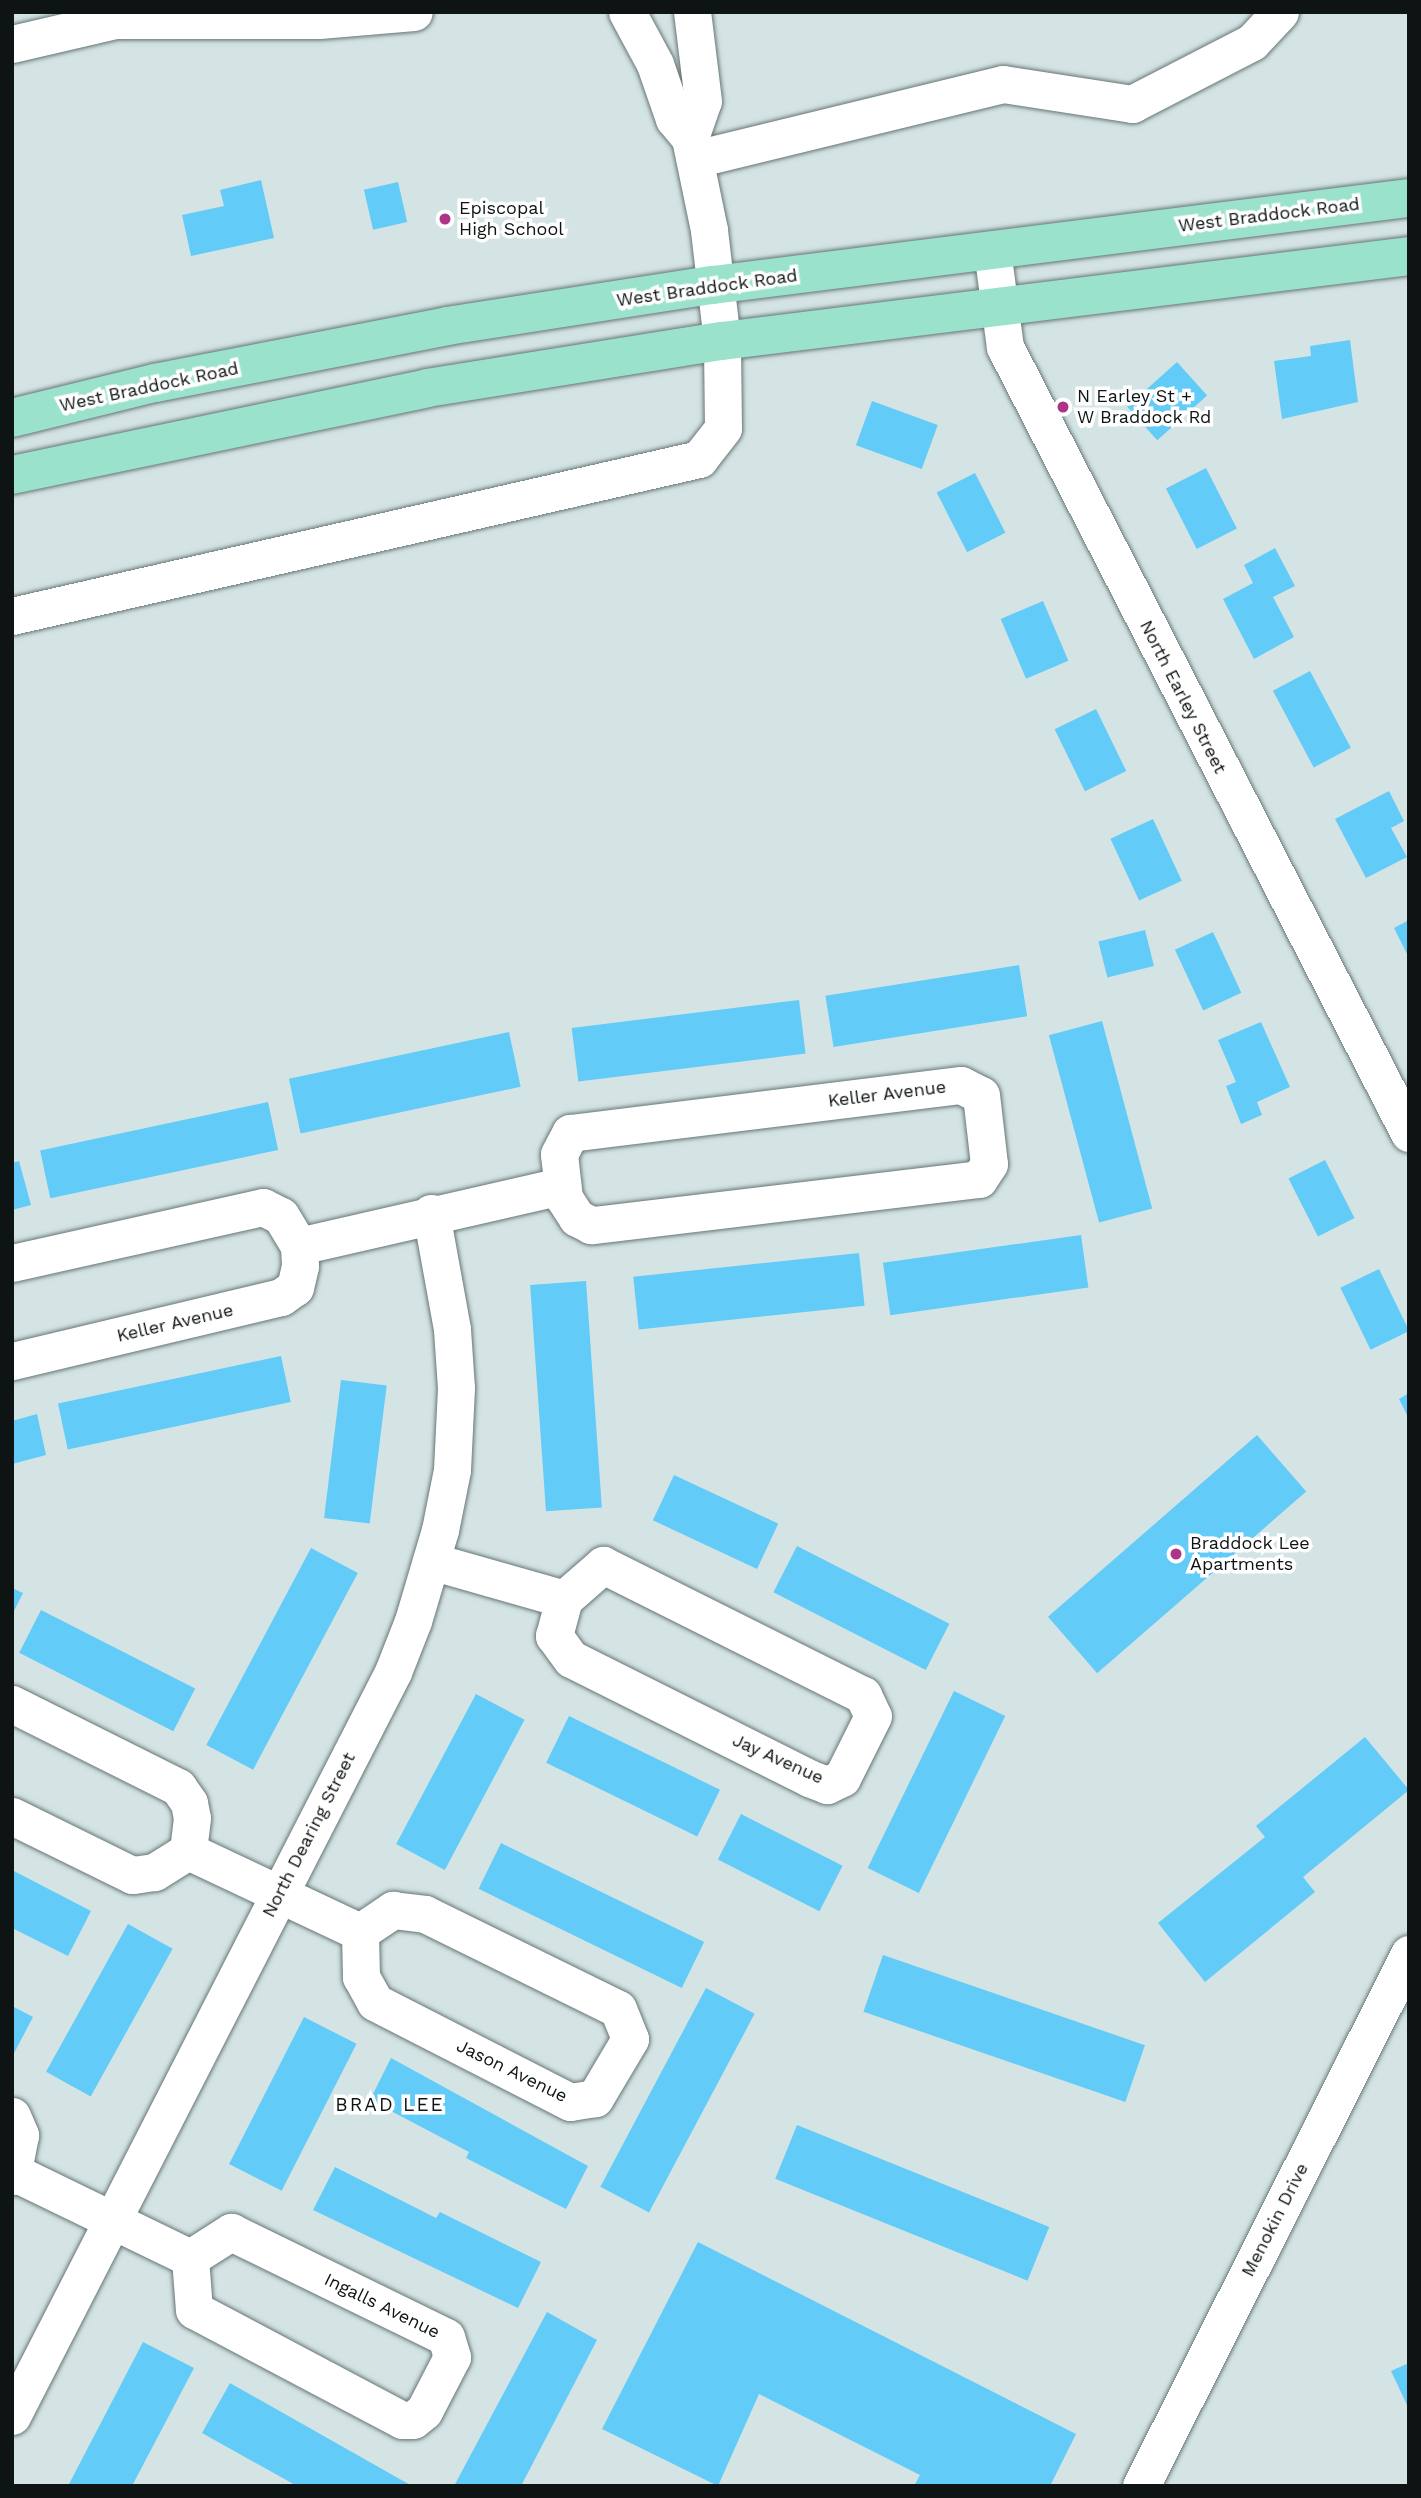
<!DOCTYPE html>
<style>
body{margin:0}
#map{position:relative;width:1421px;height:2498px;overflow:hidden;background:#d4e4e4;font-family:"Work Sans",sans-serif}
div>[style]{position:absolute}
.building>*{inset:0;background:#62cbf7;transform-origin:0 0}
.roads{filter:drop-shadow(0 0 2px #677575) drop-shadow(0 0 2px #677575)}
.minor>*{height:37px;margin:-18.5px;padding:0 18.5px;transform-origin:18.5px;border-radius:18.5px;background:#fff}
.major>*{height:38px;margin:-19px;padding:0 19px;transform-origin:19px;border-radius:19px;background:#9be2cc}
.dots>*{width:19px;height:19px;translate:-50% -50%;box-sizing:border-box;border:4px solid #fff;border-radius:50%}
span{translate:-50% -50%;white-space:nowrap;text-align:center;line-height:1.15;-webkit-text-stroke:7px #fff;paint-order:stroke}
.poi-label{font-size:18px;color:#0e1314}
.left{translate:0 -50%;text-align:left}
.street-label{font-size:18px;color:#0e1314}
.neighbourhood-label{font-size:19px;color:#0e1314;letter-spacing:2px}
.frame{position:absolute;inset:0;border:14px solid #0e1314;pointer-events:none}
</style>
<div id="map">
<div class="building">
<i style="clip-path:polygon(261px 180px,274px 238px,191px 256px,182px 215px,224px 206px,220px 190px)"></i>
<i style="left:398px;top:182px;width:41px;height:35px;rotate:77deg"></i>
<i style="clip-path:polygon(1350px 340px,1358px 402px,1282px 419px,1274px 361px,1311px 356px,1310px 346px)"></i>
<i style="left:1177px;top:362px;width:45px;height:67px;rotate:48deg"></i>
<i style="left:872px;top:401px;width:70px;height:47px;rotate:20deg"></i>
<i style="left:1206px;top:468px;width:68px;height:45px;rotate:63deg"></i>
<i style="left:975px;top:473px;width:67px;height:43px;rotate:63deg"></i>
<i style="clip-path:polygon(1275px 548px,1295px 586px,1273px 597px,1294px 637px,1254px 659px,1223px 599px,1253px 583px,1244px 565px)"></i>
<i style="left:1043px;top:601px;width:65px;height:46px;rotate:67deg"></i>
<i style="left:1310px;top:671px;width:87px;height:42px;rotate:62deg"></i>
<i style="left:1096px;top:709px;width:69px;height:46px;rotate:64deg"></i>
<i style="clip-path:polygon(1389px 791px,1404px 821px,1391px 828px,1407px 857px,1366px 878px,1335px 819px)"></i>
<i style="left:1153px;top:819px;width:68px;height:47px;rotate:65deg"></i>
<i style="clip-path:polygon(1409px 920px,1409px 958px,1394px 928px)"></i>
<i style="left:1145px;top:930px;width:37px;height:48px;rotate:76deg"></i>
<i style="left:1213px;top:932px;width:67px;height:42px;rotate:65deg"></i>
<i style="left:1019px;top:965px;width:52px;height:196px;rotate:81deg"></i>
<i style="left:799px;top:1000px;width:54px;height:229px;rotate:83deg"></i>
<i style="left:1102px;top:1021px;width:194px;height:55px;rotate:75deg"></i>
<i style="clip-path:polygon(1261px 1022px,1290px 1087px,1257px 1102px,1262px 1115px,1241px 1124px,1226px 1086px,1236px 1082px,1218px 1040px)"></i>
<i style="left:509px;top:1032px;width:56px;height:225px;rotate:78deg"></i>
<i style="left:268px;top:1102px;width:49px;height:233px;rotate:78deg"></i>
<i style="left:1325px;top:1160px;width:65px;height:41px;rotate:63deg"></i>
<i style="clip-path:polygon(19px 1161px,31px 1205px,12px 1210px,12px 1163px)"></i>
<i style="left:1081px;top:1235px;width:53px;height:200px;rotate:82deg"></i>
<i style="left:859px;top:1253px;width:53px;height:227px;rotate:84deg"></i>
<i style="left:1379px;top:1269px;width:69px;height:43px;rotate:64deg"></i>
<i style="left:586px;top:1281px;width:227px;height:56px;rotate:86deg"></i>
<i style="left:281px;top:1356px;width:47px;height:228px;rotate:78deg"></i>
<i style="left:341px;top:1380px;width:46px;height:139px;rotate:7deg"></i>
<i style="clip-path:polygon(1409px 1393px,1409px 1419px,1399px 1399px)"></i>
<i style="clip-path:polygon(37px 1414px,46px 1455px,12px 1464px,12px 1421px)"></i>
<i style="left:1257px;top:1435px;width:75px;height:277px;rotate:49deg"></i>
<i style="left:674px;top:1475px;width:115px;height:50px;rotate:25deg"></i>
<i style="left:797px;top:1546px;width:171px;height:52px;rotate:27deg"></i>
<i style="left:311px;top:1548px;width:53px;height:223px;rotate:28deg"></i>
<i style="clip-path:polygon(12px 1588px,23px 1593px,12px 1615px)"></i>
<i style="left:41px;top:1610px;width:173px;height:48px;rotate:27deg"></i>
<i style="left:954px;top:1691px;width:57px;height:197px;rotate:26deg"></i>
<i style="left:476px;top:1694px;width:55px;height:170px;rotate:28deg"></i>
<i style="left:569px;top:1716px;width:168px;height:52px;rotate:26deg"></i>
<i style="clip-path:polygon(1365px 1737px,1409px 1790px,1303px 1877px,1315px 1892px,1205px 1982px,1158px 1923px,1265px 1837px,1256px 1826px)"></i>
<i style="left:741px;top:1814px;width:114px;height:51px;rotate:27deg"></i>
<i style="left:501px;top:1843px;width:226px;height:51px;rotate:26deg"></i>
<i style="clip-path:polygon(12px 1870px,91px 1911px,68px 1956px,12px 1928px)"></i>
<i style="left:128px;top:1924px;width:51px;height:169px;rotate:29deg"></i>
<i style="left:883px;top:1955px;width:277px;height:60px;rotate:19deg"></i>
<i style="left:706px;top:1988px;width:55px;height:225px;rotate:28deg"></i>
<i style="clip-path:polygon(12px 2006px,33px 2017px,12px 2057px)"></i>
<i style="left:304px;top:2017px;width:59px;height:165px;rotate:27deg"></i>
<i style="clip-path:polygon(391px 2058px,588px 2166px,566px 2209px,466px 2158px,469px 2152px,370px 2100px)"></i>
<i style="left:797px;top:2125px;width:272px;height:58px;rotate:22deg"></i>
<i style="clip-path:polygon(335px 2167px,436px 2218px,440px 2212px,541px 2262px,518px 2308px,313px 2210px)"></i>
<i style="clip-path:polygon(698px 2242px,1076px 2434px,1050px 2486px,914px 2486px,920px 2475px,759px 2394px,718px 2486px,602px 2429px)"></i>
<i style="clip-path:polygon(547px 2312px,597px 2340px,521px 2486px,454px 2486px)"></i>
<i style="clip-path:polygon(143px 2342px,194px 2368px,132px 2486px,68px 2486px)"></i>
<i style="clip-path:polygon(1409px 2363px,1409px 2404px,1407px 2405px,1391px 2371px)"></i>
<i style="clip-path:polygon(230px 2383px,412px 2486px,297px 2486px,202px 2433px)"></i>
</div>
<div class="roads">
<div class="minor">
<i style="left:12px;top:44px;width:106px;rotate:-13.1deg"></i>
<i style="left:115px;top:20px;width:204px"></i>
<i style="left:319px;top:20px;width:95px;rotate:-4.8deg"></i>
<i style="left:690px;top:138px;width:39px;rotate:-71deg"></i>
<i style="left:703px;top:101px;width:90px;rotate:-97deg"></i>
<i style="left:695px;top:159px;width:317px;rotate:-13.7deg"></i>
<i style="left:1003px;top:84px;width:131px;rotate:8.8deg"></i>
<i style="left:1132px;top:104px;width:135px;rotate:-27.3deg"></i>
<i style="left:1252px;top:42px;width:41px;rotate:-47deg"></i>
<i style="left:992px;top:250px;width:98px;rotate:82.4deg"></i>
<i style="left:1005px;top:347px;width:884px;rotate:62.8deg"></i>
<i style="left:12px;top:616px;width:705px;rotate:-12.87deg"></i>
<i style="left:699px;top:459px;width:39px;rotate:-52deg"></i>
<i style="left:723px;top:428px;width:87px;rotate:-90.7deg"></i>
<i style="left:722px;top:341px;width:112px;rotate:-96.7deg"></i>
<i style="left:709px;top:230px;width:94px;rotate:-101.7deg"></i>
<i style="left:690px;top:138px;width:25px;rotate:-130deg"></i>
<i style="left:674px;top:119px;width:58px;rotate:-109.1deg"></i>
<i style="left:655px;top:64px;width:59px;rotate:-118.3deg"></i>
<i style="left:961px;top:1085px;width:22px;rotate:27deg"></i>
<i style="left:981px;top:1095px;width:69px;rotate:83.4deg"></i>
<i style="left:989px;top:1164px;width:18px;rotate:124deg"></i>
<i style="left:979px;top:1179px;width:391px;rotate:173.2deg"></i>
<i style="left:591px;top:1225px;width:16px;rotate:-153deg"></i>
<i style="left:577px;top:1218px;width:24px;rotate:-123deg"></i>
<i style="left:564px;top:1198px;width:44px;rotate:-96.5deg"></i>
<i style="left:559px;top:1154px;width:24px;rotate:-62deg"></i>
<i style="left:570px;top:1133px;width:394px;rotate:-7deg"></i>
<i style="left:299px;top:1246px;width:270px;rotate:-12.9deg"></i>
<i style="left:12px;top:1263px;width:257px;rotate:-12.6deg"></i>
<i style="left:263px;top:1207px;width:20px;rotate:27deg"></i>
<i style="left:281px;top:1216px;width:35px;rotate:59deg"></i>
<i style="left:299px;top:1246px;width:20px;rotate:87deg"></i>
<i style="left:300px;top:1266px;width:22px;rotate:103deg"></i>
<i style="left:295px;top:1287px;width:17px;rotate:144deg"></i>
<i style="left:281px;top:1297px;width:277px;rotate:166.6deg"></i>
<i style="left:431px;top:1561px;width:138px;rotate:15.9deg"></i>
<i style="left:603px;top:1565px;width:291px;rotate:26.6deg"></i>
<i style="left:863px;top:1695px;width:23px;rotate:65deg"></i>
<i style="left:873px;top:1716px;width:69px;rotate:116.6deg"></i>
<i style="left:842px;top:1778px;width:17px;rotate:155deg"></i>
<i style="left:827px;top:1785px;width:19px;rotate:-159deg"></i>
<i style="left:809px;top:1778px;width:266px;rotate:-153.4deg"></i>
<i style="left:571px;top:1659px;width:29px;rotate:-126deg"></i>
<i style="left:554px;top:1636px;width:38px;rotate:-75deg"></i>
<i style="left:564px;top:1599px;width:52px;rotate:-41.1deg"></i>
<i style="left:12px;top:1704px;width:186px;rotate:26.6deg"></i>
<i style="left:178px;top:1787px;width:19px;rotate:55deg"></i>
<i style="left:189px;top:1803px;width:15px;rotate:79deg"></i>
<i style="left:192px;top:1818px;width:33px;rotate:97deg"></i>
<i style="left:188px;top:1851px;width:40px;rotate:148deg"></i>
<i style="left:154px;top:1872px;width:22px;rotate:172deg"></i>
<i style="left:132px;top:1875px;width:134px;rotate:-153.8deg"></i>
<i style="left:188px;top:1851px;width:190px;rotate:25.2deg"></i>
<i style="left:393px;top:1910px;width:32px;rotate:7deg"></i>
<i style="left:425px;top:1914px;width:215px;rotate:26.2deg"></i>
<i style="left:618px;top:2009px;width:32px;rotate:68deg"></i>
<i style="left:630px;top:2039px;width:69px;rotate:120.7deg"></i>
<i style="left:595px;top:2098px;width:25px;rotate:171deg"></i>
<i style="left:570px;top:2102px;width:219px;rotate:-152.9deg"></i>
<i style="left:375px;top:2002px;width:29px;rotate:-119deg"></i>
<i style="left:361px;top:1977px;width:45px;rotate:-91.3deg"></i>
<i style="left:360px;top:1932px;width:40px;rotate:-34deg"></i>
<i style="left:12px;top:2116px;width:21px;rotate:67deg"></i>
<i style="left:20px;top:2135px;width:42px;rotate:101deg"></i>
<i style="left:15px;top:2173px;width:195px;rotate:25.9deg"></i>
<i style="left:231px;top:2232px;width:239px;rotate:26deg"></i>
<i style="left:446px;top:2337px;width:21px;rotate:73deg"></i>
<i style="left:452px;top:2357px;width:61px;rotate:117.4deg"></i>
<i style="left:424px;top:2411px;width:14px;rotate:141deg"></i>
<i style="left:413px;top:2420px;width:11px;rotate:180deg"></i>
<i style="left:402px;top:2420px;width:235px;rotate:-152.1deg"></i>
<i style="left:194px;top:2310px;width:52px;rotate:-94.4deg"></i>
<i style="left:190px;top:2258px;width:49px;rotate:-32.4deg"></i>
<i style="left:12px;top:2416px;width:836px;rotate:-62.88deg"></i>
<i style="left:393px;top:1672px;width:55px;rotate:-68.6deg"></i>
<i style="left:413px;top:1621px;width:95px;rotate:-73.5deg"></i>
<i style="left:440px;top:1530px;width:61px;rotate:-78.7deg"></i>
<i style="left:452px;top:1470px;width:82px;rotate:-87.2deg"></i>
<i style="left:456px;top:1388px;width:59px;rotate:-93.9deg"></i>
<i style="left:452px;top:1329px;width:118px;rotate:-100.3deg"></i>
<i style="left:1141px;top:2486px;width:596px;rotate:-63.26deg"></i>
</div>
<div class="major">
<i style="left:12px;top:418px;width:147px;rotate:-13.8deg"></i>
<i style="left:155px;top:383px;width:298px;rotate:-11deg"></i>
<i style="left:447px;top:326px;width:269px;rotate:-8.8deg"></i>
<i style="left:713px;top:285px;width:701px;rotate:-7.13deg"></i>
<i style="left:12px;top:475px;width:424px;rotate:-11.8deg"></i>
<i style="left:427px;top:388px;width:299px;rotate:-9.1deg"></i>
<i style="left:722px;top:341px;width:692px;rotate:-7.05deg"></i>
</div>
</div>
<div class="dots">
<i style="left:445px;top:219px;background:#ae3487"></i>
<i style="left:1063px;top:407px;background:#ae3487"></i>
<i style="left:1176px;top:1554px;background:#ae3487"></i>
</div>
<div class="poi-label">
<span class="left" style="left:459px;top:219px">Episcopal<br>High School</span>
<span class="left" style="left:1077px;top:407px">N Earley St +<br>W Braddock Rd</span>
<span class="left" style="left:1190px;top:1554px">Braddock Lee<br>Apartments</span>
</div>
<div class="street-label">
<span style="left:1269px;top:215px;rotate:-7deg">West Braddock Road</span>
<span style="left:707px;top:288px;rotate:-8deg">West Braddock Road</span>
<span style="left:149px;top:387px;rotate:-12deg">West Braddock Road</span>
<span style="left:1183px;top:697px;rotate:63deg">North Earley Street</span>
<span style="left:887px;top:1094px;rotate:-7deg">Keller Avenue</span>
<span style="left:175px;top:1323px;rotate:-13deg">Keller Avenue</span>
<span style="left:778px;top:1759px;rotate:24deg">Jay Avenue</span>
<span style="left:309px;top:1835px;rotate:-63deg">North Dearing Street</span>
<span style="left:512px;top:2071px;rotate:26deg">Jason Avenue</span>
<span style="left:1275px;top:2220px;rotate:-63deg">Menokin Drive</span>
<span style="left:382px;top:2306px;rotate:26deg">Ingalls Avenue</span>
</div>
<div class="neighbourhood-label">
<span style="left:390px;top:2105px">BRAD LEE</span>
</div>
<div class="frame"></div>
</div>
